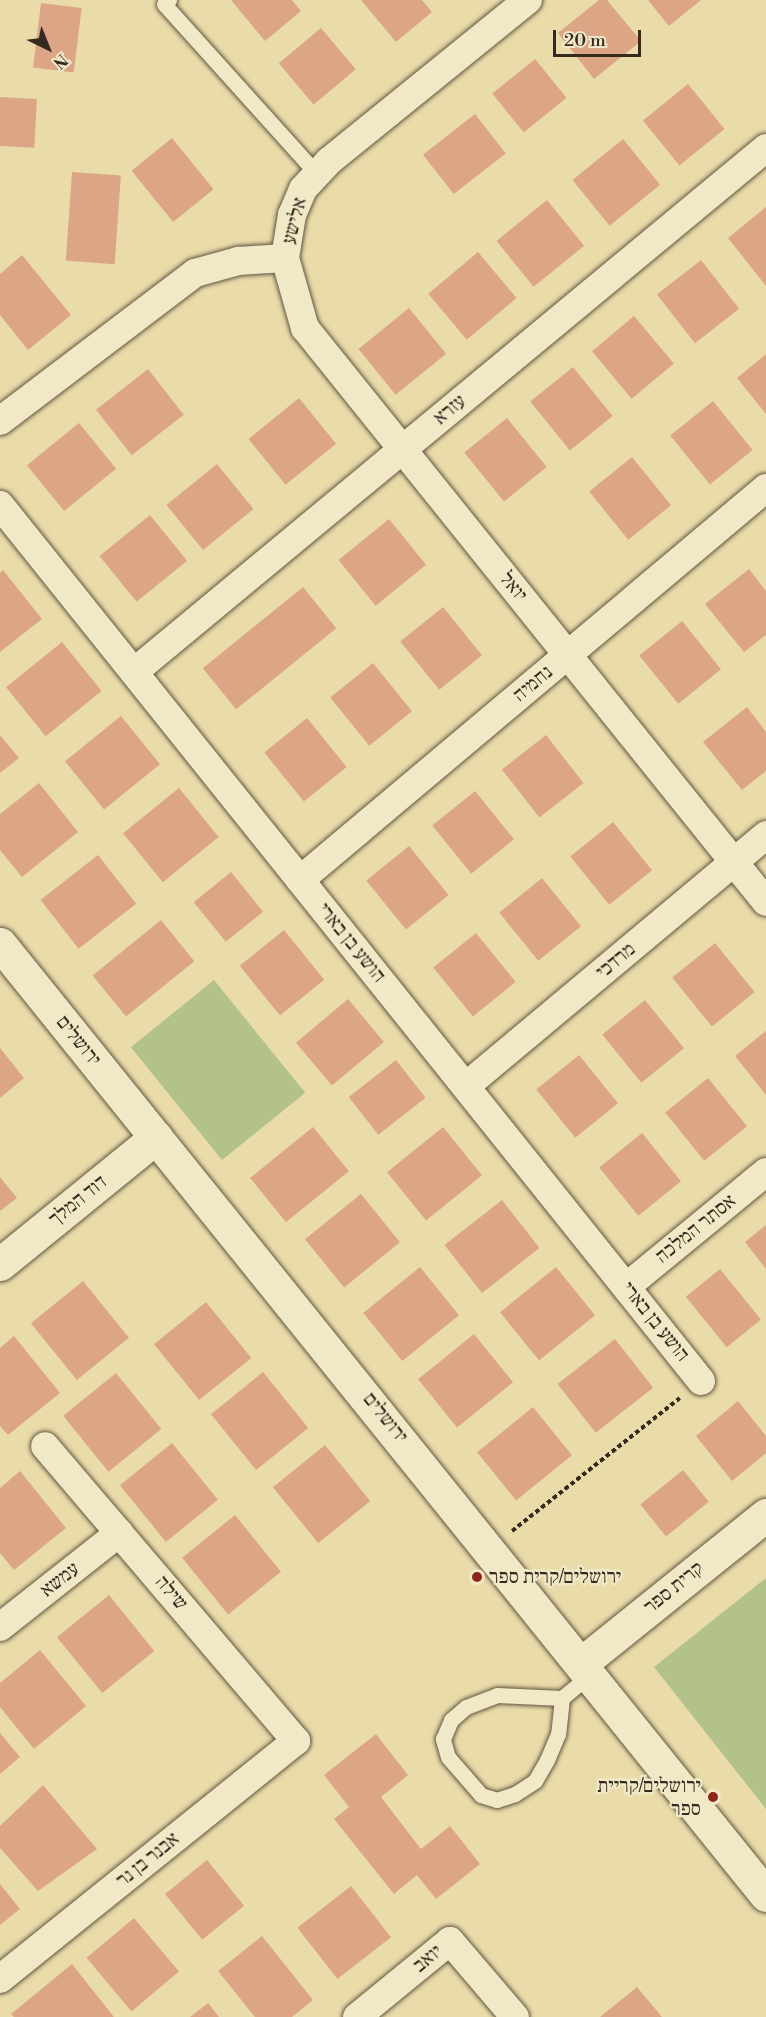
<!DOCTYPE html>
<meta charset="utf-8">
<style>
body{margin:0}
#map{position:relative;width:766px;height:2017px;overflow:hidden;background:#eadca9;font-family:"Libre Bodoni","Frank Ruhl Libre",serif}
div>[style]{position:absolute}
.green>*{inset:0;background:#b3c18b;transform-origin:0 0}
.building>*{inset:0;background:#dca686;transform-origin:0 0}
.path>*{height:4px;margin-top:-2px;transform-origin:0;background:repeating-linear-gradient(90deg,#342a20 0 4.5px,transparent 0 7.5px)}
.roads{filter:drop-shadow(0 0 2px #625642) drop-shadow(0 0 2px #625642)}
.service>*{height:15px;margin:-7.5px;padding:0 7.5px;transform-origin:7.5px;border-radius:7.5px;background:#f1e8c7}
.minor>*{height:28px;margin:-14px;padding:0 14px;transform-origin:14px;border-radius:14px;background:#f1e8c7}
.tertiary>*{height:33px;margin:-16.5px;padding:0 16.5px;transform-origin:16.5px;border-radius:16.5px;background:#f1e8c7}
.dots>*{width:16px;height:16px;translate:-50% -50%;box-sizing:border-box;border:3px solid #f1e8c7;border-radius:50%}
span{translate:-50% -50%;white-space:nowrap;text-align:center;line-height:1.15;-webkit-text-stroke:4.5px #f1e8c7;paint-order:stroke}
.street-label{font-size:20px;color:#342a20}
.poi-label{font-size:20px;color:#342a20}
.left{translate:0 -50%;text-align:left}
.right{translate:-100% -50%;text-align:right}
.north{position:absolute;left:18px;top:18px;width:60px;height:60px;-webkit-text-stroke:4px #f1e8c7;paint-order:stroke;rotate:137deg;font-size:16px;font-weight:700;line-height:24px;text-align:center;color:#342a20}
.north::after{content:'';display:block;margin:auto;width:21px;height:27px;background:#342a20;clip-path:polygon(50% 0,100% 100%,50% 72%,0 100%)}
.scale{position:absolute;left:553px;top:30px;width:88px;height:27px;box-sizing:border-box;border:3px solid #342a20;border-top:0;padding-left:8px;font-size:18px;line-height:21px;white-space:nowrap;color:#342a20;-webkit-text-stroke:4px #f1e8c7;paint-order:stroke}
</style>
<div id="map">
<div class="green">
<i style="left:214px;top:980px;width:145px;height:107px;rotate:51deg"></i>
<i style="clip-path:polygon(766px 1578px,766px 1809px,654px 1667px)"></i>
</div>
<div class="building">
<i style="clip-path:polygon(231px 0,292px 0,301px 11px,265px 41px)"></i>
<i style="clip-path:polygon(361px 0,422px 0,432px 12px,396px 42px)"></i>
<i style="clip-path:polygon(599px 0,607px 0,641px 41px,594px 79px,558px 33px)"></i>
<i style="clip-path:polygon(648px 0,701px 0,669px 26px)"></i>
<i style="left:41px;top:3px;width:41px;height:65px;rotate:7deg"></i>
<i style="left:321px;top:28px;width:54px;height:55px;rotate:50deg"></i>
<i style="left:535px;top:59px;width:50px;height:55px;rotate:51deg"></i>
<i style="left:688px;top:84px;width:58px;height:58px;rotate:51deg"></i>
<i style="left:0;top:97px;width:37px;height:49px;rotate:3deg"></i>
<i style="left:475px;top:114px;width:50px;height:66px;rotate:52deg"></i>
<i style="left:172px;top:138px;width:66px;height:52px;rotate:51deg"></i>
<i style="left:623px;top:139px;width:59px;height:65px;rotate:51deg"></i>
<i style="left:72px;top:172px;width:49px;height:89px;rotate:4deg"></i>
<i style="left:547px;top:200px;width:59px;height:65px;rotate:51deg"></i>
<i style="clip-path:polygon(766px 207px,766px 286px,728px 238px)"></i>
<i style="left:478px;top:252px;width:60px;height:65px;rotate:50deg"></i>
<i style="clip-path:polygon(22px 255px,71px 315px,28px 350px,0 315px,0 274px)"></i>
<i style="left:701px;top:260px;width:62px;height:56px;rotate:52deg"></i>
<i style="left:409px;top:308px;width:59px;height:65px;rotate:51deg"></i>
<i style="left:634px;top:316px;width:62px;height:55px;rotate:50deg"></i>
<i style="clip-path:polygon(766px 354px,766px 414px,737px 378px)"></i>
<i style="left:573px;top:367px;width:63px;height:55px;rotate:51deg"></i>
<i style="left:148px;top:369px;width:58px;height:66px;rotate:52deg"></i>
<i style="left:299px;top:398px;width:59px;height:65px;rotate:51deg"></i>
<i style="left:713px;top:401px;width:63px;height:55px;rotate:51deg"></i>
<i style="left:507px;top:418px;width:63px;height:55px;rotate:51deg"></i>
<i style="left:79px;top:423px;width:59px;height:67px;rotate:51deg"></i>
<i style="left:632px;top:457px;width:62px;height:55px;rotate:51deg"></i>
<i style="left:217px;top:464px;width:58px;height:65px;rotate:51deg"></i>
<i style="left:150px;top:515px;width:59px;height:65px;rotate:51deg"></i>
<i style="left:389px;top:519px;width:59px;height:65px;rotate:51deg"></i>
<i style="clip-path:polygon(749px 569px,766px 591px,766px 635px,744px 652px,705px 604px)"></i>
<i style="clip-path:polygon(3px 570px,42px 619px,0 652px,0 573px)"></i>
<i style="left:303px;top:587px;width:53px;height:129px;rotate:51deg"></i>
<i style="left:443px;top:607px;width:62px;height:55px;rotate:51deg"></i>
<i style="left:682px;top:621px;width:62px;height:55px;rotate:51deg"></i>
<i style="left:62px;top:642px;width:63px;height:72px;rotate:51deg"></i>
<i style="left:373px;top:663px;width:62px;height:55px;rotate:51deg"></i>
<i style="clip-path:polygon(747px 707px,766px 732px,766px 771px,742px 790px,703px 742px)"></i>
<i style="left:121px;top:716px;width:62px;height:72px;rotate:51deg"></i>
<i style="left:307px;top:718px;width:63px;height:55px;rotate:51deg"></i>
<i style="clip-path:polygon(0 735px,19px 758px,0 773px)"></i>
<i style="left:546px;top:735px;width:61px;height:56px;rotate:52deg"></i>
<i style="clip-path:polygon(39px 783px,78px 832px,22px 877px,0 850px,0 814px)"></i>
<i style="left:179px;top:788px;width:63px;height:72px;rotate:51deg"></i>
<i style="left:475px;top:791px;width:62px;height:55px;rotate:51deg"></i>
<i style="left:613px;top:822px;width:62px;height:55px;rotate:51deg"></i>
<i style="left:409px;top:846px;width:63px;height:55px;rotate:51deg"></i>
<i style="left:98px;top:855px;width:62px;height:73px;rotate:52deg"></i>
<i style="left:231px;top:872px;width:51px;height:48px;rotate:51deg"></i>
<i style="left:542px;top:878px;width:62px;height:55px;rotate:51deg"></i>
<i style="left:161px;top:920px;width:53px;height:88px;rotate:51deg"></i>
<i style="left:284px;top:930px;width:64px;height:57px;rotate:51deg"></i>
<i style="left:476px;top:933px;width:63px;height:55px;rotate:51deg"></i>
<i style="left:715px;top:943px;width:63px;height:55px;rotate:51deg"></i>
<i style="left:348px;top:999px;width:56px;height:68px;rotate:50deg"></i>
<i style="left:645px;top:1000px;width:62px;height:55px;rotate:51deg"></i>
<i style="clip-path:polygon(766px 1031px,766px 1095px,735px 1056px)"></i>
<i style="clip-path:polygon(0 1048px,24px 1078px,0 1098px)"></i>
<i style="left:579px;top:1055px;width:62px;height:55px;rotate:51deg"></i>
<i style="left:396px;top:1060px;width:48px;height:60px;rotate:52deg"></i>
<i style="left:708px;top:1078px;width:62px;height:55px;rotate:51deg"></i>
<i style="left:313px;top:1127px;width:57px;height:81px;rotate:51deg"></i>
<i style="left:443px;top:1127px;width:62px;height:72px;rotate:51deg"></i>
<i style="left:642px;top:1133px;width:62px;height:55px;rotate:51deg"></i>
<i style="clip-path:polygon(0 1177px,17px 1198px,0 1211px)"></i>
<i style="left:361px;top:1194px;width:62px;height:72px;rotate:51deg"></i>
<i style="left:502px;top:1200px;width:61px;height:73px;rotate:52deg"></i>
<i style="clip-path:polygon(766px 1225px,766px 1269px,745px 1242px)"></i>
<i style="left:420px;top:1267px;width:62px;height:73px;rotate:51deg"></i>
<i style="left:556px;top:1267px;width:62px;height:72px;rotate:51deg"></i>
<i style="left:720px;top:1269px;width:65px;height:44px;rotate:51deg"></i>
<i style="left:83px;top:1281px;width:73px;height:67px;rotate:51deg"></i>
<i style="left:206px;top:1302px;width:72px;height:67px;rotate:51deg"></i>
<i style="left:474px;top:1334px;width:62px;height:72px;rotate:51deg"></i>
<i style="clip-path:polygon(14px 1336px,60px 1393px,8px 1435px,0 1426px,0 1348px)"></i>
<i style="left:615px;top:1339px;width:62px;height:73px;rotate:52deg"></i>
<i style="left:263px;top:1372px;width:72px;height:67px;rotate:51deg"></i>
<i style="left:116px;top:1373px;width:72px;height:68px;rotate:51deg"></i>
<i style="clip-path:polygon(738px 1401px,766px 1436px,766px 1453px,732px 1481px,696px 1436px)"></i>
<i style="left:533px;top:1407px;width:62px;height:72px;rotate:51deg"></i>
<i style="left:172px;top:1443px;width:73px;height:67px;rotate:51deg"></i>
<i style="left:325px;top:1445px;width:72px;height:67px;rotate:51deg"></i>
<i style="left:683px;top:1470px;width:41px;height:55px;rotate:51deg"></i>
<i style="clip-path:polygon(20px 1471px,66px 1528px,14px 1570px,0 1553px,0 1488px)"></i>
<i style="left:235px;top:1515px;width:73px;height:68px;rotate:51deg"></i>
<i style="left:109px;top:1595px;width:72px;height:67px;rotate:51deg"></i>
<i style="clip-path:polygon(40px 1650px,86px 1706px,34px 1749px,0 1707px,0 1683px)"></i>
<i style="clip-path:polygon(0 1733px,20px 1757px,0 1774px)"></i>
<i style="clip-path:polygon(376px 1734px,408px 1775px,381px 1797px,421px 1849px,450px 1826px,480px 1864px,436px 1899px,417px 1875px,394px 1894px,334px 1819px,349px 1807px,324px 1775px)"></i>
<i style="clip-path:polygon(43px 1785px,97px 1849px,38px 1891px,0 1848px,0 1826px)"></i>
<i style="left:207px;top:1860px;width:59px;height:54px;rotate:51deg"></i>
<i style="clip-path:polygon(0 1884px,20px 1909px,0 1925px)"></i>
<i style="left:351px;top:1886px;width:65px;height:68px;rotate:52deg"></i>
<i style="left:134px;top:1918px;width:70px;height:62px;rotate:50deg"></i>
<i style="clip-path:polygon(262px 1936px,313px 2000px,292px 2017px,255px 2017px,218px 1971px)"></i>
<i style="clip-path:polygon(72px 1964px,114px 2017px,14px 2017px,11px 2014px)"></i>
<i style="clip-path:polygon(637px 1987px,662px 2017px,600px 2017px)"></i>
<i style="clip-path:polygon(208px 2003px,219px 2017px,190px 2017px)"></i>
</div>
<div class="path">
<i style="left:512px;top:1531px;width:214px;rotate:-38.4deg"></i>
</div>
<div class="roads">
<div class="service">
<i style="left:169px;top:0;width:6px;rotate:141deg"></i>
<i style="left:164px;top:4px;width:229px;rotate:48deg"></i>
<i style="left:562px;top:1698px;width:36px;rotate:96deg"></i>
<i style="left:558px;top:1734px;width:28px;rotate:113deg"></i>
<i style="left:547px;top:1760px;width:24px;rotate:120deg"></i>
<i style="left:535px;top:1781px;width:24px;rotate:147deg"></i>
<i style="left:515px;top:1794px;width:19px;rotate:162deg"></i>
<i style="left:497px;top:1800px;width:17px;rotate:-163deg"></i>
<i style="left:481px;top:1795px;width:50px;rotate:-131deg"></i>
<i style="left:448px;top:1757px;width:19px;rotate:-106deg"></i>
<i style="left:443px;top:1739px;width:21px;rotate:-67deg"></i>
<i style="left:451px;top:1720px;width:20px;rotate:-41deg"></i>
<i style="left:466px;top:1707px;width:33px;rotate:-21deg"></i>
<i style="left:497px;top:1695px;width:65px;rotate:2.6deg"></i>
<i style="left:562px;top:1698px;width:39px;rotate:-40deg"></i>
</div>
<div class="minor">
<i style="left:285px;top:258px;width:73px;rotate:74.1deg"></i>
<i style="left:305px;top:328px;width:736px;rotate:51.23deg"></i>
<i style="left:0;top:421px;width:245px;rotate:-37.2deg"></i>
<i style="left:195px;top:273px;width:45px;rotate:-15.6deg"></i>
<i style="left:238px;top:261px;width:47px;rotate:-3.7deg"></i>
<i style="left:285px;top:258px;width:44px;rotate:-80.8deg"></i>
<i style="left:292px;top:215px;width:28px;rotate:-67deg"></i>
<i style="left:303px;top:189px;width:38px;rotate:-47deg"></i>
<i style="left:329px;top:161px;width:256px;rotate:-39deg"></i>
<i style="left:0;top:505px;width:1122px;rotate:51.33deg"></i>
<i style="left:134px;top:672px;width:821px;rotate:-39.66deg"></i>
<i style="left:300px;top:880px;width:609px;rotate:-40.07deg"></i>
<i style="left:466px;top:1086px;width:391px;rotate:-39.9deg"></i>
<i style="left:626px;top:1287px;width:181px;rotate:-39.4deg"></i>
<i style="left:0;top:1627px;width:152px;rotate:-38.3deg"></i>
<i style="left:0;top:1979px;width:380px;rotate:-38.8deg"></i>
<i style="left:296px;top:1741px;width:387px;rotate:-130.4deg"></i>
<i style="left:357px;top:2017px;width:120px;rotate:-39.3deg"></i>
<i style="left:450px;top:1941px;width:100px;rotate:49.5deg"></i>
</div>
<div class="tertiary">
<i style="left:0;top:944px;width:1221px;rotate:51.15deg"></i>
<i style="left:0;top:1264px;width:201px;rotate:-39.1deg"></i>
<i style="left:583px;top:1662px;width:235px;rotate:-38.8deg"></i>
</div>
</div>
<div class="dots">
<i style="left:477px;top:1577px;background:#8f2418"></i>
<i style="left:713px;top:1797px;background:#8f2418"></i>
</div>
<div class="street-label">
<span style="left:295px;top:221px;rotate:-75deg">אלישע</span>
<span style="left:450px;top:410px;rotate:-40deg">עזרא</span>
<span style="left:513px;top:587px;rotate:51deg">יואל</span>
<span style="left:533px;top:684px;rotate:-40deg">נחמיה</span>
<span style="left:351px;top:943px;rotate:51deg">הושע בן בארי</span>
<span style="left:616px;top:961px;rotate:-40deg">מרדכי</span>
<span style="left:78px;top:1041px;rotate:51deg">ירושלים</span>
<span style="left:78px;top:1201px;rotate:-39deg">דוד המלך</span>
<span style="left:696px;top:1229px;rotate:-39deg">אסתר המלכה</span>
<span style="left:655px;top:1322px;rotate:51deg">הושע בן בארי</span>
<span style="left:385px;top:1418px;rotate:51deg">ירושלים</span>
<span style="left:60px;top:1580px;rotate:-38deg">עמשא</span>
<span style="left:674px;top:1588px;rotate:-39deg">קרית ספר</span>
<span style="left:171px;top:1593px;rotate:50deg">שילה</span>
<span style="left:148px;top:1860px;rotate:-39deg">אבנר בן נר</span>
<span style="left:428px;top:1959px;rotate:-39deg">יואב</span>
</div>
<div class="poi-label">
<span class="left" style="left:489px;top:1577px">ירושלים/קרית ספר</span>
<span class="right" style="left:701px;top:1798px">ירושלים/קריית<br>ספר</span>
</div>
<div class="north">N</div>
<div class="scale">20 m</div>
</div>
